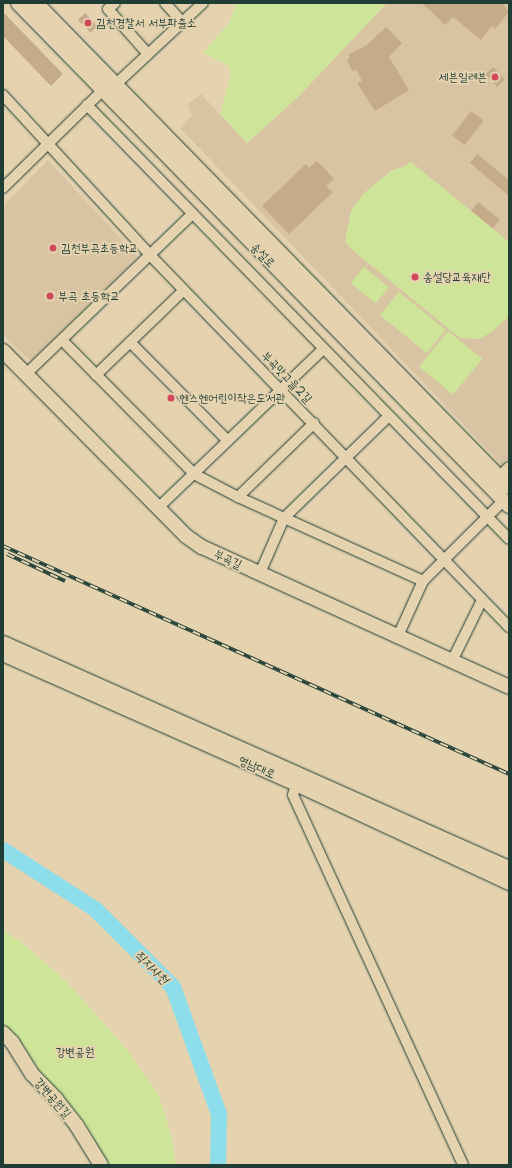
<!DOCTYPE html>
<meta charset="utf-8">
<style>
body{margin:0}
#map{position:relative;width:512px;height:1168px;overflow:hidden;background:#e5d3b0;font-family:"Playpen Sans","Poor Story",sans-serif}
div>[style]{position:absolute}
.built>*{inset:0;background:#d8c4a3}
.green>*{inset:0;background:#cee499;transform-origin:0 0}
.river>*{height:16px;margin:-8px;padding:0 8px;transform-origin:8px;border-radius:8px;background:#8dddea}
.building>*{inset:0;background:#c6ab8a;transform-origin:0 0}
.roads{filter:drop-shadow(0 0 1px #1f3d34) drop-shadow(0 0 1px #1f3d34)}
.street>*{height:10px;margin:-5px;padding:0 5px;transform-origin:5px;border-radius:5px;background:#e5d3b0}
.secondary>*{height:14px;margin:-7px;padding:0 7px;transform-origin:7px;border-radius:7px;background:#e5d3b0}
.rail>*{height:4px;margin-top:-2px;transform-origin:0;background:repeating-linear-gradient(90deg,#e5d3b0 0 8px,#1f3d34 0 16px);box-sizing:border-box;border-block:1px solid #1f3d34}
.dots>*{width:11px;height:11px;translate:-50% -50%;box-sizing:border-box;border:2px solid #e5d3b0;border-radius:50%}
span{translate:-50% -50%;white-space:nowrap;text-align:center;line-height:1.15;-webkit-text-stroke:3.5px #e5d3b0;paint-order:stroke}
.poi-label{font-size:12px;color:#1f3d34}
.left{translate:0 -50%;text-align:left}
.right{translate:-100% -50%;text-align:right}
.street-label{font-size:12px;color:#1f3d34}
.park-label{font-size:12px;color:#284539}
.water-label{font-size:13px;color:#24453d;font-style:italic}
.frame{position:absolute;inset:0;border:4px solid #1f3d34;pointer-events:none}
</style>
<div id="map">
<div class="built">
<i style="clip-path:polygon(387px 3px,509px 3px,509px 458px,502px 465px,180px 128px,192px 116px,188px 104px,201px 94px,247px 143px,298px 97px)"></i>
<i style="clip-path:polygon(48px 160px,138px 257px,31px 361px,3px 335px,3px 206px)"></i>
</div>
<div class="green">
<i style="clip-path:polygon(236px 3px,387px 3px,298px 97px,247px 143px,220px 114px,231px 74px,228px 65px,203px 53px,229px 23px)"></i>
<i style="clip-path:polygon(410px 161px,509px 242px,509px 316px,492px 332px,479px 339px,460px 338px,350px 248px,345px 241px,351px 211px,363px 194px,392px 170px,406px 166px)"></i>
<i style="left:364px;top:267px;width:32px;height:21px;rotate:39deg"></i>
<i style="left:399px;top:292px;width:60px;height:30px;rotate:39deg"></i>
<i style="left:448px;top:331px;width:44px;height:46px;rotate:39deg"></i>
<i style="clip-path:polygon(3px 930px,21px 942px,66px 981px,125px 1047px,159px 1096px,171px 1135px,176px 1165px,108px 1165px,82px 1123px,3px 1025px)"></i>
</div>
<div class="river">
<i style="left:3px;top:850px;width:109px;rotate:32.7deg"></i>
<i style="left:95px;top:909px;width:110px;rotate:45deg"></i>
<i style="left:173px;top:987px;width:135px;rotate:70.1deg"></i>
<i style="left:219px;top:1114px;width:51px;rotate:91.1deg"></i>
</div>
<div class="building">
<i style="clip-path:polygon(422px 3px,502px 3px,509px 12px,495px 29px,492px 26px,481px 40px,453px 17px,445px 25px)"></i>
<i style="clip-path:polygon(3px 12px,63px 74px,51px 86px,3px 36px)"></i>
<i style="left:85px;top:13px;width:18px;height:10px;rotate:45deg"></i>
<i style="clip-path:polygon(386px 27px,402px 43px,389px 57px,409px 90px,375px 111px,357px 83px,362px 81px,356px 69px,352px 71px,347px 60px,350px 58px,348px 55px,367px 45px)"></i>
<i style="left:493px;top:67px;width:17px;height:11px;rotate:45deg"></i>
<i style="left:471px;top:111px;width:16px;height:31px;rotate:38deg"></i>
<i style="clip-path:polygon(477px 154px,509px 180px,509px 196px,470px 163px)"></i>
<i style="clip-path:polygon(317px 161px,334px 179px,326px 186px,333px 192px,289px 234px,262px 206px,306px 164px,309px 168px)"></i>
<i style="left:478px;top:202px;width:28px;height:11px;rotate:39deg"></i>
</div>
<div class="roads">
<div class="street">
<i style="left:115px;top:3px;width:9px;rotate:139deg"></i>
<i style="left:108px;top:9px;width:60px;rotate:48.4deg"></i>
<i style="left:165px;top:3px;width:25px;rotate:48deg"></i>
<i style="left:116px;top:84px;width:119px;rotate:-43deg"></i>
<i style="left:3px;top:95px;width:217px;rotate:47.4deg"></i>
<i style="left:150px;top:255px;width:517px;rotate:46.02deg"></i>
<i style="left:87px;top:105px;width:605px;rotate:45.8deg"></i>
<i style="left:3px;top:188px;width:140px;rotate:-44.4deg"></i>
<i style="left:62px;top:340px;width:188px;rotate:45.4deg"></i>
<i style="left:194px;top:474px;width:50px;rotate:27.6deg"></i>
<i style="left:238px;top:497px;width:203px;rotate:24.4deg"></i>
<i style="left:130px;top:342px;width:139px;rotate:45.3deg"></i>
<i style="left:26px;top:374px;width:231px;rotate:-43.9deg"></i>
<i style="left:96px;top:375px;width:122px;rotate:-44deg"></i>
<i style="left:494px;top:482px;width:21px;rotate:-45deg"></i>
<i style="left:238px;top:497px;width:106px;rotate:-44.2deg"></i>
<i style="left:158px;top:508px;width:229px;rotate:-43.9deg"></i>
<i style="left:260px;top:573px;width:60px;rotate:-66.4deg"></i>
<i style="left:284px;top:518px;width:145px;rotate:-44.2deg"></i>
<i style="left:398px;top:636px;width:60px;rotate:-65.6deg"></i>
<i style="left:423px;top:581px;width:115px;rotate:-45deg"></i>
<i style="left:452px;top:661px;width:68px;rotate:-63.8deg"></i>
<i style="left:296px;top:784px;width:11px;rotate:105deg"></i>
<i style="left:293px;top:795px;width:407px;rotate:65.3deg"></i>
</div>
<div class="secondary">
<i style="left:18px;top:3px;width:703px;rotate:45.69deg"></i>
<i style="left:36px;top:3px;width:677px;rotate:45.66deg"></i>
<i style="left:3px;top:351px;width:260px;rotate:45.3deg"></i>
<i style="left:186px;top:536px;width:19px;rotate:35deg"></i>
<i style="left:202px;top:547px;width:337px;rotate:24.5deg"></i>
<i style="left:3px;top:643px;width:554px;rotate:23.97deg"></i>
<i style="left:3px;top:654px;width:321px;rotate:23.9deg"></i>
<i style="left:296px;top:784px;width:235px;rotate:24.9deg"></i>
<i style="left:3px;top:1033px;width:13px;rotate:45deg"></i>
<i style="left:12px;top:1042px;width:38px;rotate:58deg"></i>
<i style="left:32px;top:1074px;width:35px;rotate:46deg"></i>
<i style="left:56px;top:1099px;width:34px;rotate:52deg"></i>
<i style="left:77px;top:1126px;width:46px;rotate:58.4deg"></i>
</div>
</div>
<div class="rail">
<i style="left:3px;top:546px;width:555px;rotate:24.26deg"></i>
<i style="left:7px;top:554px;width:64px;rotate:25deg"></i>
</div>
<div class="dots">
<i style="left:88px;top:23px;background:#d1495b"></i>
<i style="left:495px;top:77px;background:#d1495b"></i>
<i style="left:53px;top:248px;background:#d1495b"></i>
<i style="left:415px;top:277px;background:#d1495b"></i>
<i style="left:50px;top:296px;background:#d1495b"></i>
<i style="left:171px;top:398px;background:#d1495b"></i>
</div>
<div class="poi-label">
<span class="left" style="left:96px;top:23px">김천경찰서 서부파출소</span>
<span class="right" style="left:487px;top:77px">세븐일레븐</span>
<span class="left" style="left:61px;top:248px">김천부곡초등학교</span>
<span class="left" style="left:423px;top:277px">송설당교육재단</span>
<span class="left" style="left:58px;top:296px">부곡 초등학교</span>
<span class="left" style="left:179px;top:398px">헨스헨어린이작은도서관</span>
</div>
<div class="street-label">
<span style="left:263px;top:255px;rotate:45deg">송설로</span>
<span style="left:287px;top:377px;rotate:46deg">부곡맛고을2길</span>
<span style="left:228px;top:559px;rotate:25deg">부곡길</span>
<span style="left:257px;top:767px;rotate:24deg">영남대로</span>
<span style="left:53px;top:1098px;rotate:49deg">강변공원길</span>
</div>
<div class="park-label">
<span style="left:75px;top:1052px">강변공원</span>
</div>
<div class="water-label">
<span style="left:152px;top:967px;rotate:45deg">직지사천</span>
</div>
<div class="frame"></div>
</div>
